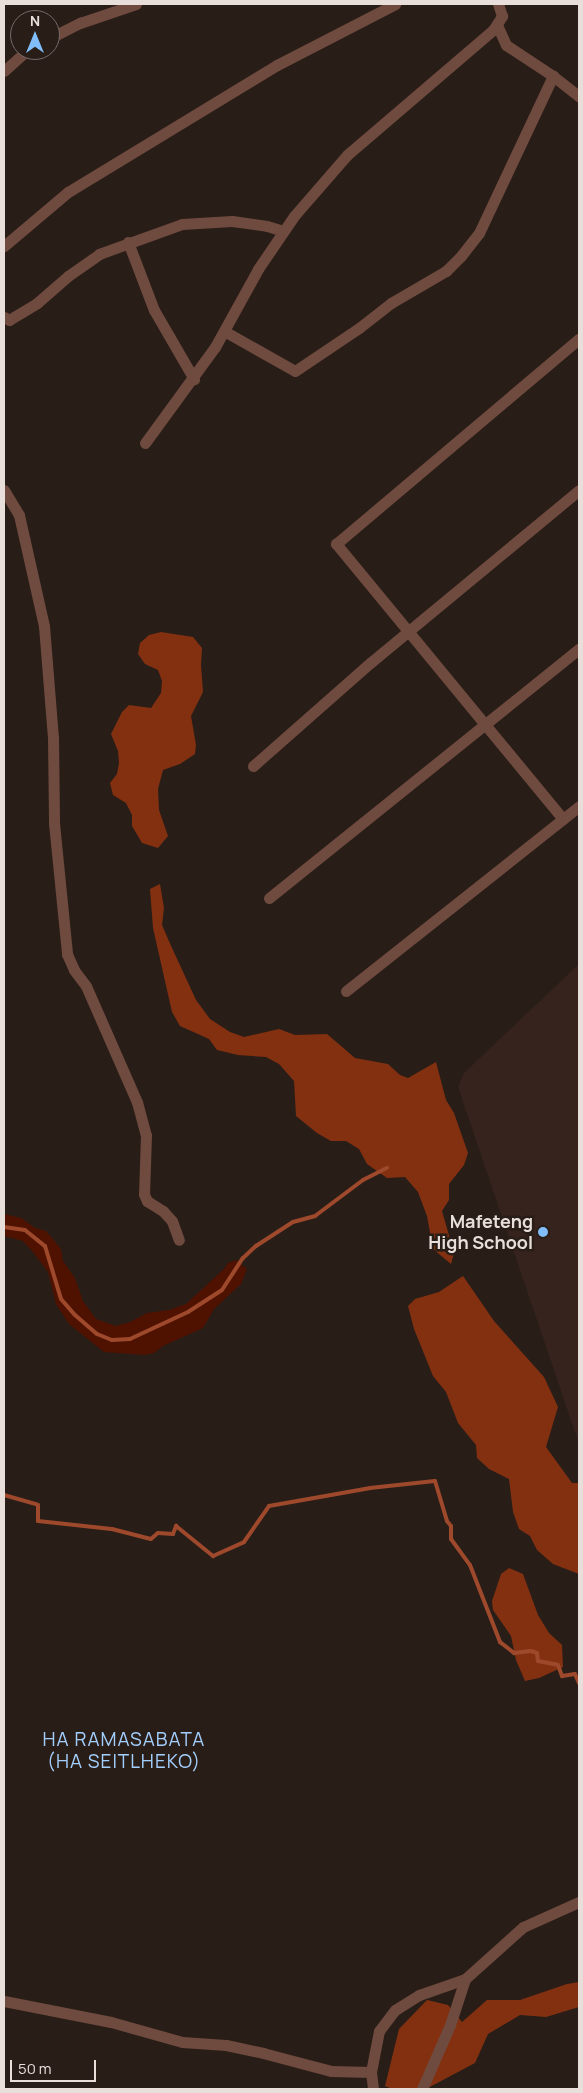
<!DOCTYPE html>
<style>
body{margin:0}
#map{position:relative;width:583px;height:2093px;overflow:hidden;background:#291d18;font-family:Manrope,sans-serif}
div>[style]{position:absolute}
.built>*{inset:0;background:#36231d}
.green>*{inset:0;background:#4f1200}
.forest>*{inset:0;background:#833010}
.stream>*{height:4px;margin:-2px;padding:0 2px;transform-origin:2px;border-radius:2px;background:#9e492b}
.minor>*{height:11px;margin:-5.5px;padding:0 5.5px;transform-origin:5.5px;border-radius:5.5px;background:#6f4a3e}
.dots>*{width:14px;height:14px;translate:-50% -50%;box-sizing:border-box;border:2px solid #291d18;border-radius:50%}
span{translate:-50% -50%;white-space:nowrap;text-align:center;line-height:1.15;-webkit-text-stroke:5px #291d18;paint-order:stroke}
.poi-label{font-size:18px;color:#e8dfdb;font-weight:700}
.right{translate:-100% -50%;text-align:right}
.neighbourhood-label{font-size:19px;color:#a3cffd;letter-spacing:1px}
.frame{position:absolute;inset:0;border:5px solid #e8dfdb;pointer-events:none}
.north{position:absolute;left:10px;top:10px;width:50px;height:50px;box-sizing:border-box;background:#291d18;border:1px solid #756b66;border-radius:50%;rotate:0deg;font-size:14px;font-weight:700;line-height:20px;text-align:center;color:#e8dfdb}
.north::after{content:'';display:block;margin:auto;width:18px;height:22px;background:#80bdfa;clip-path:polygon(50% 0,100% 100%,50% 72%,0 100%)}
.scale{position:absolute;left:10px;top:2060px;width:86px;height:22px;box-sizing:border-box;border:2px solid #e8dfdb;border-top:0;padding-left:6px;font-size:15px;line-height:18px;white-space:nowrap;color:#e8dfdb;-webkit-text-stroke:4px #291d18;paint-order:stroke}
</style>
<div id="map">
<div class="built">
<i style="clip-path:polygon(579px 964px,579px 1444px,458px 1087px,464px 1073px)"></i>
</div>
<div class="green">
<i style="clip-path:polygon(4px 1214px,21px 1218px,35px 1228px,46px 1231px,61px 1249px,63px 1261px,75px 1278px,83px 1301px,96px 1319px,116px 1326px,130px 1322px,147px 1313px,169px 1310px,186px 1304px,224px 1269px,228px 1263px,236px 1260px,247px 1269px,241px 1284px,214px 1309px,203px 1328px,163px 1346px,154px 1353px,145px 1355px,104px 1352px,69px 1324px,56px 1304px,48px 1272px,33px 1252px,23px 1241px,4px 1236px)"></i>
</div>
<div class="forest">
<i style="clip-path:polygon(161px 632px,193px 637px,202px 648px,201px 665px,203px 692px,191px 716px,196px 745px,195px 754px,180px 764px,163px 770px,158px 789px,159px 810px,168px 836px,158px 848px,142px 843px,132px 826px,132px 815px,126px 803px,113px 795px,110px 783px,117px 774px,119px 763px,118px 751px,111px 734px,122px 712px,129px 705px,151px 708px,161px 693px,162px 681px,158px 670px,145px 664px,138px 654px,140px 643px,149px 635px)"></i>
<i style="clip-path:polygon(160px 884px,164px 908px,162px 925px,172px 948px,196px 1000px,210px 1019px,230px 1032px,244px 1037px,279px 1029px,295px 1035px,327px 1034px,355px 1058px,388px 1064px,400px 1075px,408px 1078px,436px 1062px,446px 1100px,454px 1113px,468px 1153px,464px 1165px,449px 1184px,449px 1200px,442px 1211px,454px 1253px,451px 1264px,433px 1249px,427px 1216px,418px 1192px,405px 1177px,387px 1178px,367px 1164px,359px 1149px,346px 1141px,331px 1141px,317px 1133px,296px 1116px,294px 1081px,279px 1064px,266px 1057px,238px 1055px,217px 1050px,209px 1039px,180px 1026px,172px 1012px,153px 928px,150px 889px)"></i>
<i style="clip-path:polygon(463px 1276px,494px 1321px,544px 1377px,558px 1407px,546px 1447px,572px 1483px,579px 1483px,579px 1574px,553px 1564px,537px 1550px,530px 1536px,519px 1529px,513px 1512px,509px 1479px,489px 1469px,477px 1458px,476px 1445px,458px 1423px,446px 1392px,433px 1376px,414px 1329px,408px 1306px,415px 1299px,439px 1292px)"></i>
<i style="clip-path:polygon(509px 1568px,523px 1574px,538px 1615px,549px 1633px,562px 1645px,563px 1667px,539px 1678px,525px 1681px,516px 1660px,511px 1636px,493px 1610px,492px 1601px,501px 1574px)"></i>
<i style="clip-path:polygon(579px 1982px,579px 2007px,546px 2017px,520px 2015px,488px 2034px,475px 2063px,426px 2089px,392px 2089px,385px 2086px,399px 2029px,427px 2000px,448px 2005px,462px 2022px,487px 2000px,520px 2000px,567px 1984px)"></i>
</div>
<div class="stream">
<i style="left:4px;top:1227px;width:21px;rotate:8deg"></i>
<i style="left:25px;top:1230px;width:26px;rotate:39deg"></i>
<i style="left:45px;top:1246px;width:55px;rotate:73.2deg"></i>
<i style="left:61px;top:1299px;width:21px;rotate:49deg"></i>
<i style="left:75px;top:1315px;width:29px;rotate:41deg"></i>
<i style="left:97px;top:1334px;width:16px;rotate:22deg"></i>
<i style="left:112px;top:1340px;width:18px;rotate:-3deg"></i>
<i style="left:130px;top:1339px;width:64px;rotate:-25deg"></i>
<i style="left:188px;top:1312px;width:40px;rotate:-32.9deg"></i>
<i style="left:222px;top:1290px;width:38px;rotate:-57deg"></i>
<i style="left:243px;top:1258px;width:18px;rotate:-43deg"></i>
<i style="left:256px;top:1246px;width:44px;rotate:-33deg"></i>
<i style="left:293px;top:1222px;width:23px;rotate:-15deg"></i>
<i style="left:315px;top:1216px;width:60px;rotate:-36.9deg"></i>
<i style="left:363px;top:1180px;width:27px;rotate:-27deg"></i>
<i style="left:4px;top:1495px;width:35px;rotate:16deg"></i>
<i style="left:38px;top:1505px;width:16px;rotate:90deg"></i>
<i style="left:38px;top:1521px;width:74px;rotate:6.2deg"></i>
<i style="left:112px;top:1529px;width:40px;rotate:14.4deg"></i>
<i style="left:151px;top:1539px;width:9px;rotate:-41deg"></i>
<i style="left:158px;top:1533px;width:15px;rotate:4deg"></i>
<i style="left:173px;top:1534px;width:9px;rotate:-69deg"></i>
<i style="left:176px;top:1526px;width:48px;rotate:39deg"></i>
<i style="left:213px;top:1556px;width:34px;rotate:-24deg"></i>
<i style="left:244px;top:1542px;width:44px;rotate:-55.2deg"></i>
<i style="left:269px;top:1506px;width:103px;rotate:-10.1deg"></i>
<i style="left:370px;top:1488px;width:65px;rotate:-6.1deg"></i>
<i style="left:435px;top:1481px;width:42px;rotate:73.3deg"></i>
<i style="left:447px;top:1521px;width:6px;rotate:51deg"></i>
<i style="left:451px;top:1526px;width:13px;rotate:90deg"></i>
<i style="left:451px;top:1539px;width:32px;rotate:54deg"></i>
<i style="left:470px;top:1565px;width:83px;rotate:68.7deg"></i>
<i style="left:500px;top:1642px;width:18px;rotate:38deg"></i>
<i style="left:514px;top:1653px;width:17px;rotate:-7deg"></i>
<i style="left:531px;top:1651px;width:6px;rotate:18deg"></i>
<i style="left:537px;top:1653px;width:8px;rotate:83deg"></i>
<i style="left:538px;top:1661px;width:20px;rotate:11deg"></i>
<i style="left:558px;top:1665px;width:12px;rotate:70deg"></i>
<i style="left:562px;top:1676px;width:13px;rotate:-9deg"></i>
<i style="left:575px;top:1674px;width:10px;rotate:66deg"></i>
</div>
<div class="minor">
<i style="left:50px;top:38px;width:34px;rotate:-27deg"></i>
<i style="left:80px;top:23px;width:59px;rotate:-18.7deg"></i>
<i style="left:4px;top:71px;width:31px;rotate:-42deg"></i>
<i style="left:553px;top:76px;width:33px;rotate:38deg"></i>
<i style="left:128px;top:242px;width:73px;rotate:69.1deg"></i>
<i style="left:154px;top:310px;width:80px;rotate:59.9deg"></i>
<i style="left:4px;top:246px;width:84px;rotate:-40.2deg"></i>
<i style="left:68px;top:192px;width:245px;rotate:-31.3deg"></i>
<i style="left:277px;top:65px;width:133px;rotate:-27.3deg"></i>
<i style="left:4px;top:317px;width:6px;rotate:31deg"></i>
<i style="left:9px;top:320px;width:33px;rotate:-31deg"></i>
<i style="left:37px;top:303px;width:41px;rotate:-41.1deg"></i>
<i style="left:68px;top:276px;width:38px;rotate:-35deg"></i>
<i style="left:99px;top:254px;width:88px;rotate:-19.9deg"></i>
<i style="left:182px;top:224px;width:50px;rotate:-3.4deg"></i>
<i style="left:232px;top:221px;width:35px;rotate:8deg"></i>
<i style="left:267px;top:226px;width:17px;rotate:17deg"></i>
<i style="left:224px;top:331px;width:81px;rotate:29.4deg"></i>
<i style="left:295px;top:371px;width:77px;rotate:-33.9deg"></i>
<i style="left:359px;top:328px;width:41px;rotate:-38deg"></i>
<i style="left:391px;top:303px;width:64px;rotate:-30.2deg"></i>
<i style="left:446px;top:271px;width:21px;rotate:-45deg"></i>
<i style="left:461px;top:256px;width:29px;rotate:-52deg"></i>
<i style="left:479px;top:233px;width:174px;rotate:-64.8deg"></i>
<i style="left:553px;top:76px;width:56px;rotate:-146.6deg"></i>
<i style="left:506px;top:45px;width:22px;rotate:-114deg"></i>
<i style="left:145px;top:443px;width:119px;rotate:-53.9deg"></i>
<i style="left:215px;top:347px;width:89px;rotate:-61.1deg"></i>
<i style="left:258px;top:269px;width:64px;rotate:-55.8deg"></i>
<i style="left:294px;top:216px;width:81px;rotate:-49deg"></i>
<i style="left:347px;top:155px;width:192px;rotate:-40.6deg"></i>
<i style="left:493px;top:30px;width:17px;rotate:-57deg"></i>
<i style="left:502px;top:16px;width:13px;rotate:-108deg"></i>
<i style="left:4px;top:490px;width:29px;rotate:59deg"></i>
<i style="left:19px;top:515px;width:114px;rotate:77.3deg"></i>
<i style="left:44px;top:626px;width:111px;rotate:85.4deg"></i>
<i style="left:53px;top:737px;width:86px;rotate:89.3deg"></i>
<i style="left:54px;top:823px;width:132px;rotate:84.3deg"></i>
<i style="left:67px;top:954px;width:17px;rotate:66deg"></i>
<i style="left:74px;top:970px;width:20px;rotate:53deg"></i>
<i style="left:86px;top:986px;width:127px;rotate:66.3deg"></i>
<i style="left:137px;top:1102px;width:34px;rotate:75deg"></i>
<i style="left:146px;top:1135px;width:59px;rotate:91.9deg"></i>
<i style="left:144px;top:1194px;width:8px;rotate:67deg"></i>
<i style="left:147px;top:1201px;width:19px;rotate:32deg"></i>
<i style="left:163px;top:1211px;width:13px;rotate:48deg"></i>
<i style="left:172px;top:1221px;width:20px;rotate:70deg"></i>
<i style="left:253px;top:766px;width:156px;rotate:-41.4deg"></i>
<i style="left:370px;top:663px;width:271px;rotate:-39.6deg"></i>
<i style="left:563px;top:819px;width:357px;rotate:-129.5deg"></i>
<i style="left:336px;top:544px;width:318px;rotate:-40.2deg"></i>
<i style="left:269px;top:898px;width:398px;rotate:-38.8deg"></i>
<i style="left:346px;top:991px;width:298px;rotate:-38.4deg"></i>
<i style="left:4px;top:2001px;width:109px;rotate:11.1deg"></i>
<i style="left:111px;top:2022px;width:74px;rotate:15.7deg"></i>
<i style="left:182px;top:2042px;width:44px;rotate:3.9deg"></i>
<i style="left:226px;top:2045px;width:38px;rotate:12deg"></i>
<i style="left:263px;top:2053px;width:70px;rotate:14.8deg"></i>
<i style="left:331px;top:2071px;width:40px;rotate:1.4deg"></i>
<i style="left:371px;top:2072px;width:42px;rotate:-79deg"></i>
<i style="left:379px;top:2031px;width:26px;rotate:-53deg"></i>
<i style="left:395px;top:2010px;width:28px;rotate:-32deg"></i>
<i style="left:419px;top:1995px;width:49px;rotate:-19.2deg"></i>
<i style="left:371px;top:2072px;width:17px;rotate:83deg"></i>
<i style="left:422px;top:2089px;width:70px;rotate:-66.4deg"></i>
<i style="left:450px;top:2025px;width:48px;rotate:-71.9deg"></i>
<i style="left:465px;top:1979px;width:78px;rotate:-41.9deg"></i>
<i style="left:523px;top:1927px;width:61px;rotate:-24.1deg"></i>
</div>
<div class="dots">
<i style="left:543px;top:1232px;background:#80bdfa"></i>
</div>
<div class="poi-label">
<span class="right" style="left:533px;top:1232px">Mafeteng<br>High School</span>
</div>
<div class="neighbourhood-label">
<span style="left:124px;top:1751px">HA RAMASABATA<br>(HA SEITLHEKO)</span>
</div>
<div class="frame"></div>
<div class="north">N</div>
<div class="scale">50 m</div>
</div>
